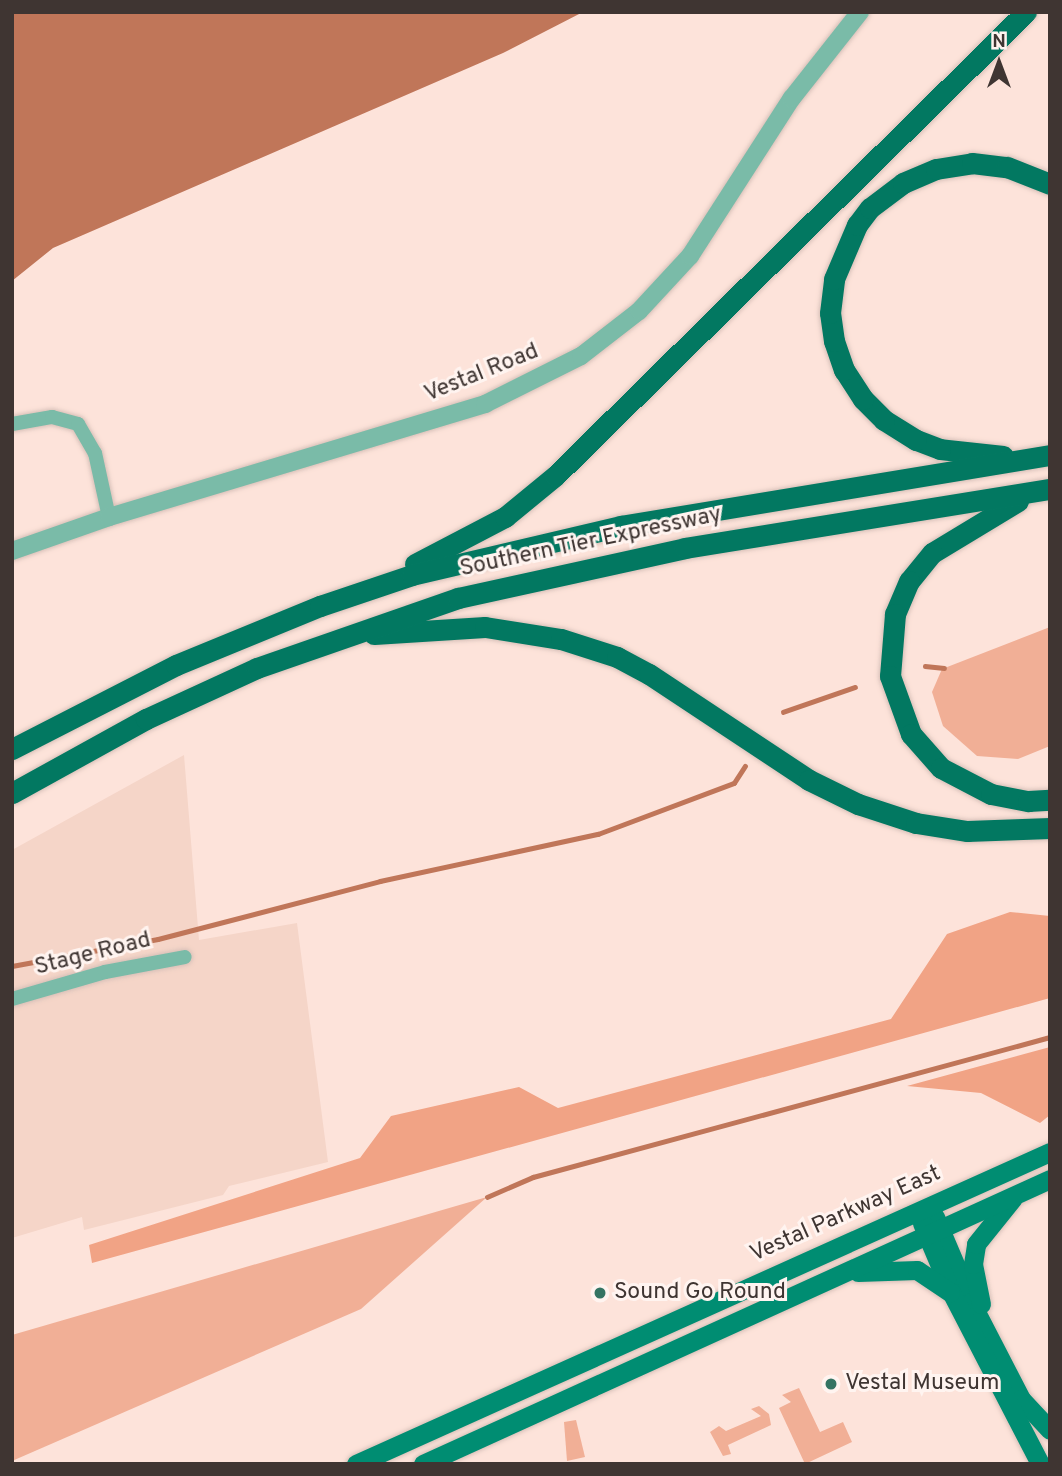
<!DOCTYPE html>
<style>
body{margin:0}
#map{position:relative;width:1062px;height:1476px;overflow:hidden;background:#fde3da;font-family:Overpass,sans-serif}
div>[style]{position:absolute}
.built>*{inset:0;background:#f5d5c8}
.green>*{inset:0;background:#f1af96}
.forest>*{inset:0;background:#f1a385}
.water>*{inset:0;background:#c07659}
.stream>*{height:4.5px;margin:-2.25px;padding:0 2.25px;transform-origin:2.25px;border-radius:2.25px;background:#c07659}
.roads{filter:drop-shadow(0 0 2px #d7c0b8) drop-shadow(0 0 2px #d7c0b8)}
.minor>*{height:14px;margin:-7px;padding:0 7px;transform-origin:7px;border-radius:7px;background:#7abba8}
.tertiary>*{height:18px;margin:-9px;padding:0 9px;transform-origin:9px;border-radius:9px;background:#7abba8}
.primary>*{height:19px;margin:-9.5px;padding:0 9.5px;transform-origin:9.5px;border-radius:9.5px;background:#008d72}
.motorway>*{height:21px;margin:-10.5px;padding:0 10.5px;transform-origin:10.5px;border-radius:10.5px;background:#027861}
.dots>*{width:19px;height:19px;translate:-50% -50%;box-sizing:border-box;border:4px solid #fff4f0;border-radius:50%}
span{translate:-50% -50%;white-space:nowrap;text-align:center;line-height:1.15;-webkit-text-stroke:6px #fff4f0;paint-order:stroke}
.street-label{font-size:23px;color:#3f3532}
.poi-label{font-size:23px;color:#3f3532}
.left{translate:0 -50%;text-align:left}
.frame{position:absolute;inset:0;border:14px solid #3f3532;pointer-events:none}
.north{position:absolute;left:964px;top:28px;width:70px;height:70px;-webkit-text-stroke:5px #fff4f0;paint-order:stroke;rotate:0deg;font-size:19px;font-weight:700;line-height:28px;text-align:center;color:#3f3532}
.north::after{content:'';display:block;margin:auto;width:24px;height:32px;background:#3f3532;clip-path:polygon(50% 0,100% 100%,50% 72%,0 100%)}
</style>
<div id="map">
<div class="built">
<i style="clip-path:polygon(184px 755px,199px 940px,297px 923px,328px 1162px,229px 1186px,223px 1195px,84px 1230px,82px 1217px,12px 1238px,12px 850px)"></i>
</div>
<div class="green">
<i style="clip-path:polygon(1050px 627px,1050px 746px,1018px 759px,977px 756px,943px 726px,932px 692px,942px 669px)"></i>
<i style="clip-path:polygon(487px 1197px,361px 1309px,12px 1461px,12px 1335px)"></i>
<i style="clip-path:polygon(799px 1388px,820px 1432px,843px 1422px,852px 1442px,805px 1464px,779px 1408px,791px 1402px,782px 1395px)"></i>
<i style="clip-path:polygon(759px 1406px,769px 1414px,771px 1425px,728px 1445px,731px 1454px,723px 1456px,710px 1432px,719px 1426px,726px 1431px,761px 1416px,751px 1409px)"></i>
<i style="clip-path:polygon(576px 1420px,585px 1457px,567px 1461px,564px 1422px)"></i>
</div>
<div class="forest">
<i style="clip-path:polygon(1010px 912px,1050px 916px,1050px 998px,92px 1263px,89px 1245px,360px 1158px,391px 1116px,519px 1087px,558px 1108px,891px 1019px,947px 934px)"></i>
<i style="clip-path:polygon(1050px 1047px,1050px 1115px,1040px 1123px,981px 1093px,907px 1086px)"></i>
</div>
<div class="water">
<i style="clip-path:polygon(12px 12px,583px 12px,503px 53px,53px 248px,12px 281px)"></i>
</div>
<div class="stream">
<i style="left:925px;top:666px;width:19px;rotate:6deg"></i>
<i style="left:783px;top:712px;width:76px;rotate:-19.1deg"></i>
<i style="left:12px;top:966px;width:148px;rotate:-10.5deg"></i>
<i style="left:158px;top:939px;width:229px;rotate:-14.6deg"></i>
<i style="left:380px;top:881px;width:223px;rotate:-12.2deg"></i>
<i style="left:598px;top:834px;width:145px;rotate:-20.6deg"></i>
<i style="left:734px;top:783px;width:20px;rotate:-57deg"></i>
<i style="left:487px;top:1197px;width:50px;rotate:-23.5deg"></i>
<i style="left:533px;top:1177px;width:536px;rotate:-15.15deg"></i>
</div>
<div class="roads">
<div class="minor">
<i style="left:12px;top:424px;width:41px;rotate:-9.9deg"></i>
<i style="left:52px;top:417px;width:27px;rotate:15deg"></i>
<i style="left:78px;top:424px;width:34px;rotate:60deg"></i>
<i style="left:95px;top:453px;width:66px;rotate:77.7deg"></i>
<i style="left:12px;top:999px;width:97px;rotate:-16.2deg"></i>
<i style="left:105px;top:972px;width:81px;rotate:-10.6deg"></i>
</div>
<div class="tertiary">
<i style="left:12px;top:551px;width:103px;rotate:-19.3deg"></i>
<i style="left:109px;top:517px;width:393px;rotate:-16.7deg"></i>
<i style="left:485px;top:404px;width:107px;rotate:-26.6deg"></i>
<i style="left:581px;top:356px;width:73px;rotate:-37.8deg"></i>
<i style="left:639px;top:311px;width:75px;rotate:-47.2deg"></i>
<i style="left:690px;top:256px;width:188px;rotate:-57.2deg"></i>
<i style="left:792px;top:98px;width:110px;rotate:-51.7deg"></i>
</div>
<div class="primary">
<i style="left:935px;top:1217px;width:92px;rotate:67deg"></i>
<i style="left:971px;top:1302px;width:109px;rotate:62.7deg"></i>
<i style="left:1021px;top:1399px;width:42px;rotate:46.9deg"></i>
<i style="left:922px;top:1223px;width:75px;rotate:67.2deg"></i>
<i style="left:951px;top:1292px;width:194px;rotate:62.6deg"></i>
<i style="left:858px;top:1272px;width:59px;rotate:-1.9deg"></i>
<i style="left:917px;top:1270px;width:40px;rotate:34deg"></i>
<i style="left:981px;top:1304px;width:41px;rotate:-101.3deg"></i>
<i style="left:973px;top:1264px;width:20px;rotate:-81deg"></i>
<i style="left:976px;top:1244px;width:59px;rotate:-51.2deg"></i>
<i style="left:356px;top:1464px;width:761px;rotate:-24.21deg"></i>
<i style="left:423px;top:1464px;width:689px;rotate:-24.44deg"></i>
</div>
<div class="motorway">
<i style="left:1003px;top:456px;width:63px;rotate:-173.7deg"></i>
<i style="left:940px;top:449px;width:26px;rotate:-159deg"></i>
<i style="left:916px;top:440px;width:38px;rotate:-148deg"></i>
<i style="left:884px;top:420px;width:30px;rotate:-135deg"></i>
<i style="left:863px;top:399px;width:35px;rotate:-123deg"></i>
<i style="left:844px;top:370px;width:31px;rotate:-109deg"></i>
<i style="left:834px;top:341px;width:28px;rotate:-98deg"></i>
<i style="left:830px;top:313px;width:34px;rotate:-83deg"></i>
<i style="left:834px;top:279px;width:59px;rotate:-66.9deg"></i>
<i style="left:857px;top:225px;width:21px;rotate:-53deg"></i>
<i style="left:870px;top:208px;width:41px;rotate:-37.1deg"></i>
<i style="left:903px;top:183px;width:36px;rotate:-23deg"></i>
<i style="left:936px;top:169px;width:36px;rotate:-9deg"></i>
<i style="left:972px;top:163px;width:35px;rotate:7deg"></i>
<i style="left:1007px;top:167px;width:46px;rotate:21.6deg"></i>
<i style="left:1018px;top:501px;width:100px;rotate:148.8deg"></i>
<i style="left:932px;top:553px;width:36px;rotate:129deg"></i>
<i style="left:909px;top:581px;width:36px;rotate:113deg"></i>
<i style="left:895px;top:614px;width:62px;rotate:94.6deg"></i>
<i style="left:890px;top:676px;width:62px;rotate:70.1deg"></i>
<i style="left:911px;top:734px;width:45px;rotate:48.6deg"></i>
<i style="left:941px;top:768px;width:56px;rotate:27.5deg"></i>
<i style="left:991px;top:794px;width:38px;rotate:11deg"></i>
<i style="left:1028px;top:801px;width:22px;rotate:-3deg"></i>
<i style="left:415px;top:564px;width:102px;rotate:-27.6deg"></i>
<i style="left:505px;top:517px;width:65px;rotate:-39.4deg"></i>
<i style="left:555px;top:476px;width:661px;rotate:-44.57deg"></i>
<i style="left:374px;top:634px;width:111px;rotate:-3.6deg"></i>
<i style="left:485px;top:627px;width:77px;rotate:9deg"></i>
<i style="left:561px;top:639px;width:59px;rotate:17.8deg"></i>
<i style="left:617px;top:657px;width:36px;rotate:28deg"></i>
<i style="left:649px;top:674px;width:192px;rotate:33.5deg"></i>
<i style="left:809px;top:780px;width:55px;rotate:26.1deg"></i>
<i style="left:858px;top:804px;width:61px;rotate:18.1deg"></i>
<i style="left:916px;top:823px;width:52px;rotate:8.9deg"></i>
<i style="left:967px;top:831px;width:83px;rotate:-2.1deg"></i>
<i style="left:12px;top:749px;width:184px;rotate:-27.1deg"></i>
<i style="left:176px;top:665px;width:156px;rotate:-22.3deg"></i>
<i style="left:320px;top:606px;width:97px;rotate:-18.6deg"></i>
<i style="left:412px;top:575px;width:215px;rotate:-13.2deg"></i>
<i style="left:621px;top:526px;width:435px;rotate:-9.4deg"></i>
<i style="left:12px;top:793px;width:153px;rotate:-28.9deg"></i>
<i style="left:146px;top:719px;width:122px;rotate:-24.7deg"></i>
<i style="left:257px;top:668px;width:213px;rotate:-19.2deg"></i>
<i style="left:458px;top:598px;width:232px;rotate:-12.4deg"></i>
<i style="left:685px;top:548px;width:370px;rotate:-9.2deg"></i>
</div>
</div>
<div class="dots">
<i style="left:600px;top:1293px;background:#347463"></i>
<i style="left:831px;top:1384px;background:#347463"></i>
</div>
<div class="street-label">
<span style="left:482px;top:374px;rotate:-22deg">Vestal Road</span>
<span style="left:591px;top:543px;rotate:-12deg">Southern Tier Expressway</span>
<span style="left:93px;top:955px;rotate:-14deg">Stage Road</span>
<span style="left:846px;top:1215px;rotate:-24deg">Vestal Parkway East</span>
</div>
<div class="poi-label">
<span class="left" style="left:614px;top:1293px">Sound Go Round</span>
<span class="left" style="left:845px;top:1384px">Vestal Museum</span>
</div>
<div class="frame"></div>
<div class="north">N</div>
</div>
